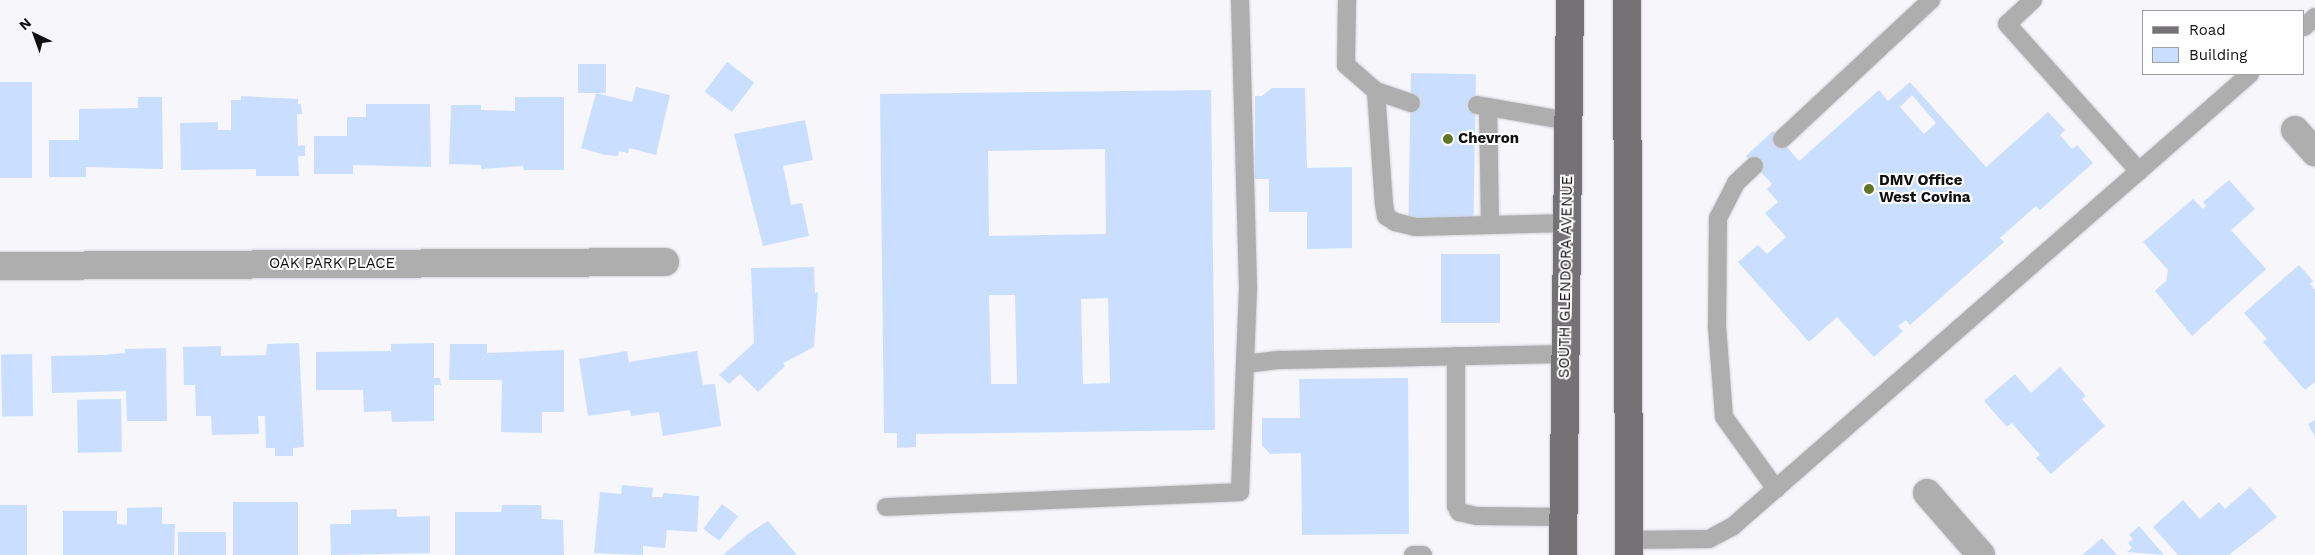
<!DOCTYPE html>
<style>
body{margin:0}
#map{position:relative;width:2315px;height:555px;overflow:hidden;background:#f6f6fb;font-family:"Work Sans",sans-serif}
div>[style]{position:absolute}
.building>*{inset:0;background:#cadfff;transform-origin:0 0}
.roads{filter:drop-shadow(0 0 1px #d1d1d6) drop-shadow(0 0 1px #d1d1d6)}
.service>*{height:18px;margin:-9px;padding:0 9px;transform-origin:9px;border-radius:9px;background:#afaeaf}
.minor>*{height:28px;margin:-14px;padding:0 14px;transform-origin:14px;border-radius:14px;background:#afaeaf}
.primary>*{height:28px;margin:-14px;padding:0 14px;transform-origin:14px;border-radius:14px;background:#757275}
.dots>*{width:14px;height:14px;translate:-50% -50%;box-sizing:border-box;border:2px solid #fff;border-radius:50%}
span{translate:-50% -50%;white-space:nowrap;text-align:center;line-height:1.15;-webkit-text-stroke:4px #fff;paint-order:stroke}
.poi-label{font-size:15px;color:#111112;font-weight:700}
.left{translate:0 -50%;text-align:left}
.street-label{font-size:15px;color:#111112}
.legend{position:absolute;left:2142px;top:10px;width:162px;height:65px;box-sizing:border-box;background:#fff;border:1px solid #a0a0a0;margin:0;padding:6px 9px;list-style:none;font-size:15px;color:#111112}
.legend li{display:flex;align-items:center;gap:10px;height:25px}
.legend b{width:25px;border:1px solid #a0a0a0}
.north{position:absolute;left:10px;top:10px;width:50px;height:50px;-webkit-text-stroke:4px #fff;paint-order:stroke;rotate:318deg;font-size:14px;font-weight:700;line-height:20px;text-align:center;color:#111112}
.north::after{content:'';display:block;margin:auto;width:18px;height:22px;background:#111112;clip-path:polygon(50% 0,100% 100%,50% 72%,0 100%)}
</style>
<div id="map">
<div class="building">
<i style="left:727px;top:62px;width:34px;height:37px;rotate:37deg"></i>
<i style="left:578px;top:64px;width:28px;height:29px"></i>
<i style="left:1411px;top:73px;width:65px;height:146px;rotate:1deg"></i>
<i style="left:0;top:82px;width:32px;height:96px"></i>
<i style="clip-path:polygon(evenodd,1910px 82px,1986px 167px,2048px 112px,2065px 130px,2060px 135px,2072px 149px,2077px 145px,2093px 163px,2040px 210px,2036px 206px,2000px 238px,2004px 242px,1910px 325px,1906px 320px,1898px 326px,1903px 331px,1874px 357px,1837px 317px,1809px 342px,1738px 262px,1758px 245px,1767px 254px,1786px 237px,1765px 213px,1778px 202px,1767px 189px,1772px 184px,1746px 156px,1773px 131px,1799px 161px,1879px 90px,1888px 101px,1910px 82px,1912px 95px,1936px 123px,1924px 134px,1900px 107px,1912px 95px)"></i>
<i style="clip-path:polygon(636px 87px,670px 95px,656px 155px,629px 148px,628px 153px,619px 151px,618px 156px,605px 155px,581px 148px,596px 93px,632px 102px)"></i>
<i style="clip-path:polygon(1272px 88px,1305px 88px,1307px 168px,1352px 167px,1352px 248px,1307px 249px,1307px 212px,1269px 212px,1269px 179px,1255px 179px,1255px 96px,1262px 96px)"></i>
<i style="clip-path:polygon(evenodd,1211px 90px,1215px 430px,916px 434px,916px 447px,897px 448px,897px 433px,884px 433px,880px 94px,1211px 90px,1105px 149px,1106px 234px,989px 236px,988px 151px,1105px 149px,1211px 90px,989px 295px,1015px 295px,1017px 384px,991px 384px,989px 295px,1211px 90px,1108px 298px,1110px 383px,1083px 384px,1081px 299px,1108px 298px)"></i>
<i style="clip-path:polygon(241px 96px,298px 99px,298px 104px,301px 104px,302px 114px,297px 114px,298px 146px,305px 145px,305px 156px,298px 156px,299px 176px,256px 176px,256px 169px,181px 170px,180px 123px,218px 122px,218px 130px,231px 130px,231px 100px,241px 100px)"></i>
<i style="clip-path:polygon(138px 97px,162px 97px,163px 169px,86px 167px,86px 177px,49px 177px,49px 140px,79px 140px,79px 109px,138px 108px)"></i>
<i style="clip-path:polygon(515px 97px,564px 97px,564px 170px,524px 170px,523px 166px,481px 169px,481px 165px,449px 164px,451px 105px,481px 105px,481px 110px,515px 111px)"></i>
<i style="clip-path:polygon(366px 104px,430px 104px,431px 167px,353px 165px,353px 174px,314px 174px,314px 136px,347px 136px,347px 117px,366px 117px)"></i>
<i style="clip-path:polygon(805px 120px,813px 160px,783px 166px,791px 205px,802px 203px,809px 236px,763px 246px,734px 134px)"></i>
<i style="clip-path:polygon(2229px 180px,2255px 209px,2231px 230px,2266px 269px,2192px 336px,2155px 291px,2166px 281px,2168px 270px,2143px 242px,2193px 199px,2203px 209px,2206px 206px,2203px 202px)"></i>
<i style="left:1441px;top:254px;width:59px;height:69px"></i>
<i style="clip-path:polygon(2299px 265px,2313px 281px,2310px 284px,2315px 290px,2315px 382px,2305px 390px,2263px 342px,2267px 339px,2244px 313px)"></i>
<i style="clip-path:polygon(814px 267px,815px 293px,818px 292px,814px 347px,783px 363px,785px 366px,758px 392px,740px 374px,729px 384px,719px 375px,754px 343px,751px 268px)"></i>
<i style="clip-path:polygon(299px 343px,304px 447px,293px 448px,293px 456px,275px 456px,275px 448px,266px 448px,265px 416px,258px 416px,259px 434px,212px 435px,211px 416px,196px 416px,195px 385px,184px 385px,183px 347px,221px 346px,221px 356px,266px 355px,267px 344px)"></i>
<i style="clip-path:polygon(434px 343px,434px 378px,440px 378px,441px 385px,434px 385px,434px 421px,392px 422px,391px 411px,364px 412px,363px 390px,316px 390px,316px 352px,391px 351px,391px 344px)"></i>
<i style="clip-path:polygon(450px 344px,487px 344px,487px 353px,564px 350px,564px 412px,542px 412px,542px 433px,501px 432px,502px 380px,449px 380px)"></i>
<i style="clip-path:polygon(166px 348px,167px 421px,127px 421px,126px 391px,52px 393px,51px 356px,102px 355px,125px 353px,125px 349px)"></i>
<i style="clip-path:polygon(627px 351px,629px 362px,697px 351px,703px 385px,715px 384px,721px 426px,663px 436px,659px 412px,631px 416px,630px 410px,588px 416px,579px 359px)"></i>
<i style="left:32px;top:354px;width:62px;height:31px;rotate:89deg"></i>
<i style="clip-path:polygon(2060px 367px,2086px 396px,2082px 399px,2105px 426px,2051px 474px,2036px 458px,2040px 455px,2012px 423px,2007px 427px,1984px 401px,2015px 374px,2031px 393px)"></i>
<i style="clip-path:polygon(1408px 378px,1409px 534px,1302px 535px,1301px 453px,1270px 454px,1262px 445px,1262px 418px,1300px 418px,1299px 379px)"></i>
<i style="left:121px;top:399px;width:53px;height:44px;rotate:89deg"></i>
<i style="clip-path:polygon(2315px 420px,2315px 437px,2308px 424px)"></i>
<i style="clip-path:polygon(622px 485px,653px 488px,652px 497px,663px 497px,663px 493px,699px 496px,697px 532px,667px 530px,665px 548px,643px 546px,643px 555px,594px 553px,600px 492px,621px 494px)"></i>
<i style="clip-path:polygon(2250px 487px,2277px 517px,2229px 555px,2178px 555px,2153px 527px,2183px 500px,2200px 519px,2219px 502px,2225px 509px)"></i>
<i style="left:298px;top:502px;width:53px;height:65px;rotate:90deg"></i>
<i style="left:722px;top:504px;width:20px;height:31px;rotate:37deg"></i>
<i style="left:27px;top:505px;width:50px;height:27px;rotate:90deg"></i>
<i style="clip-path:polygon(502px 505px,541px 505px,542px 519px,563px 520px,564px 555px,455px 555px,455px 512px,501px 512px)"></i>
<i style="clip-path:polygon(162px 507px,162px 524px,175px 524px,174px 555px,63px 555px,63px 511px,117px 511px,117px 524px,127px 525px,127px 508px)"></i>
<i style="clip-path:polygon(397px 509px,397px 517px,430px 516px,430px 553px,331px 555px,330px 524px,351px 524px,351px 510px)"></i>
<i style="clip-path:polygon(768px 521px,797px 555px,723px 555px,748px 534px)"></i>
<i style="clip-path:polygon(2139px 526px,2164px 555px,2127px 552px,2132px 548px,2128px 543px,2133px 539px,2129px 535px)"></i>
<i style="left:178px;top:532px;width:48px;height:23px"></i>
<i style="clip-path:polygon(2102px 538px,2117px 555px,2082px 555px)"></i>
</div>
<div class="roads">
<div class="service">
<i style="left:1240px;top:0;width:288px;rotate:88.4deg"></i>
<i style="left:1248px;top:288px;width:76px;rotate:92.3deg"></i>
<i style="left:1347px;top:0;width:65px;rotate:90.9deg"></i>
<i style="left:1346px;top:65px;width:40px;rotate:41deg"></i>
<i style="left:1376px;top:91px;width:37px;rotate:19deg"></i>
<i style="left:2033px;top:0;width:35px;rotate:137deg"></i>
<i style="left:2007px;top:24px;width:198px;rotate:48.1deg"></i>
<i style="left:2304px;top:27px;width:15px;rotate:-42deg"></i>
<i style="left:1376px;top:91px;width:113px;rotate:86deg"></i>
<i style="left:1384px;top:204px;width:12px;rotate:81deg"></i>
<i style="left:1386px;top:216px;width:11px;rotate:34deg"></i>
<i style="left:1395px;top:222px;width:21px;rotate:14deg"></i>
<i style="left:1415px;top:227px;width:152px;rotate:-1.5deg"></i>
<i style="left:1477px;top:105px;width:92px;rotate:10deg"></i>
<i style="left:1488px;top:107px;width:118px;rotate:89deg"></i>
<i style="left:1782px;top:139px;width:204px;rotate:-43deg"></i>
<i style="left:1754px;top:166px;width:25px;rotate:137deg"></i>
<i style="left:1736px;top:183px;width:39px;rotate:117deg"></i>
<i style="left:1718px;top:218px;width:108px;rotate:90.5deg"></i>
<i style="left:1717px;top:326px;width:91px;rotate:85.6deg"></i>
<i style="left:1724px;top:417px;width:89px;rotate:54.2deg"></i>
<i style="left:1456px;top:356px;width:150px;rotate:90deg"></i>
<i style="left:1456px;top:506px;width:7px;rotate:63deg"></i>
<i style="left:1459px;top:512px;width:18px;rotate:13deg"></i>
<i style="left:1477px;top:516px;width:86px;rotate:0.7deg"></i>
<i style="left:886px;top:507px;width:354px;rotate:-2.4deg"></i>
<i style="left:1240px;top:492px;width:128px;rotate:-87.8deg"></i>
<i style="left:1245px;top:364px;width:35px;rotate:-7deg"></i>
<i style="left:1280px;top:360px;width:286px;rotate:-1.2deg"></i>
<i style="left:1629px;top:540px;width:80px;rotate:-0.7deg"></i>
<i style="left:1709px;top:539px;width:26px;rotate:-28deg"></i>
<i style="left:1732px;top:527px;width:688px;rotate:-41.17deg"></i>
<i style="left:1413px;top:555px;width:10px"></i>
</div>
<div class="minor">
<i style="left:2295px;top:130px;width:30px;rotate:48deg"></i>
<i style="left:0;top:266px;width:665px;rotate:-0.34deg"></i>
<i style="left:1927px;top:493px;width:82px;rotate:48.9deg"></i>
</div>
<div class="primary">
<i style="left:1627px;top:0;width:555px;rotate:89.79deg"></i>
<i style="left:1563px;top:555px;width:555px;rotate:-89.28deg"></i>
</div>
</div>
<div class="dots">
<i style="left:1448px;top:139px;background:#607525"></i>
<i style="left:1869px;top:189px;background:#607525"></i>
</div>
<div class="poi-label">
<span class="left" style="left:1458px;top:139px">Chevron</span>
<span class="left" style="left:1879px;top:189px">DMV Office<br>West Covina</span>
</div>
<div class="street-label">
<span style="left:332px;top:264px">OAK PARK PLACE</span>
<span style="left:1566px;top:277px;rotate:-89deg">SOUTH GLENDORA AVENUE</span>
</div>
<ul class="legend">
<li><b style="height:6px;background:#757275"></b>Road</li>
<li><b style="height:14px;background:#cadfff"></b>Building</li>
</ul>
<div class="north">N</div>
</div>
